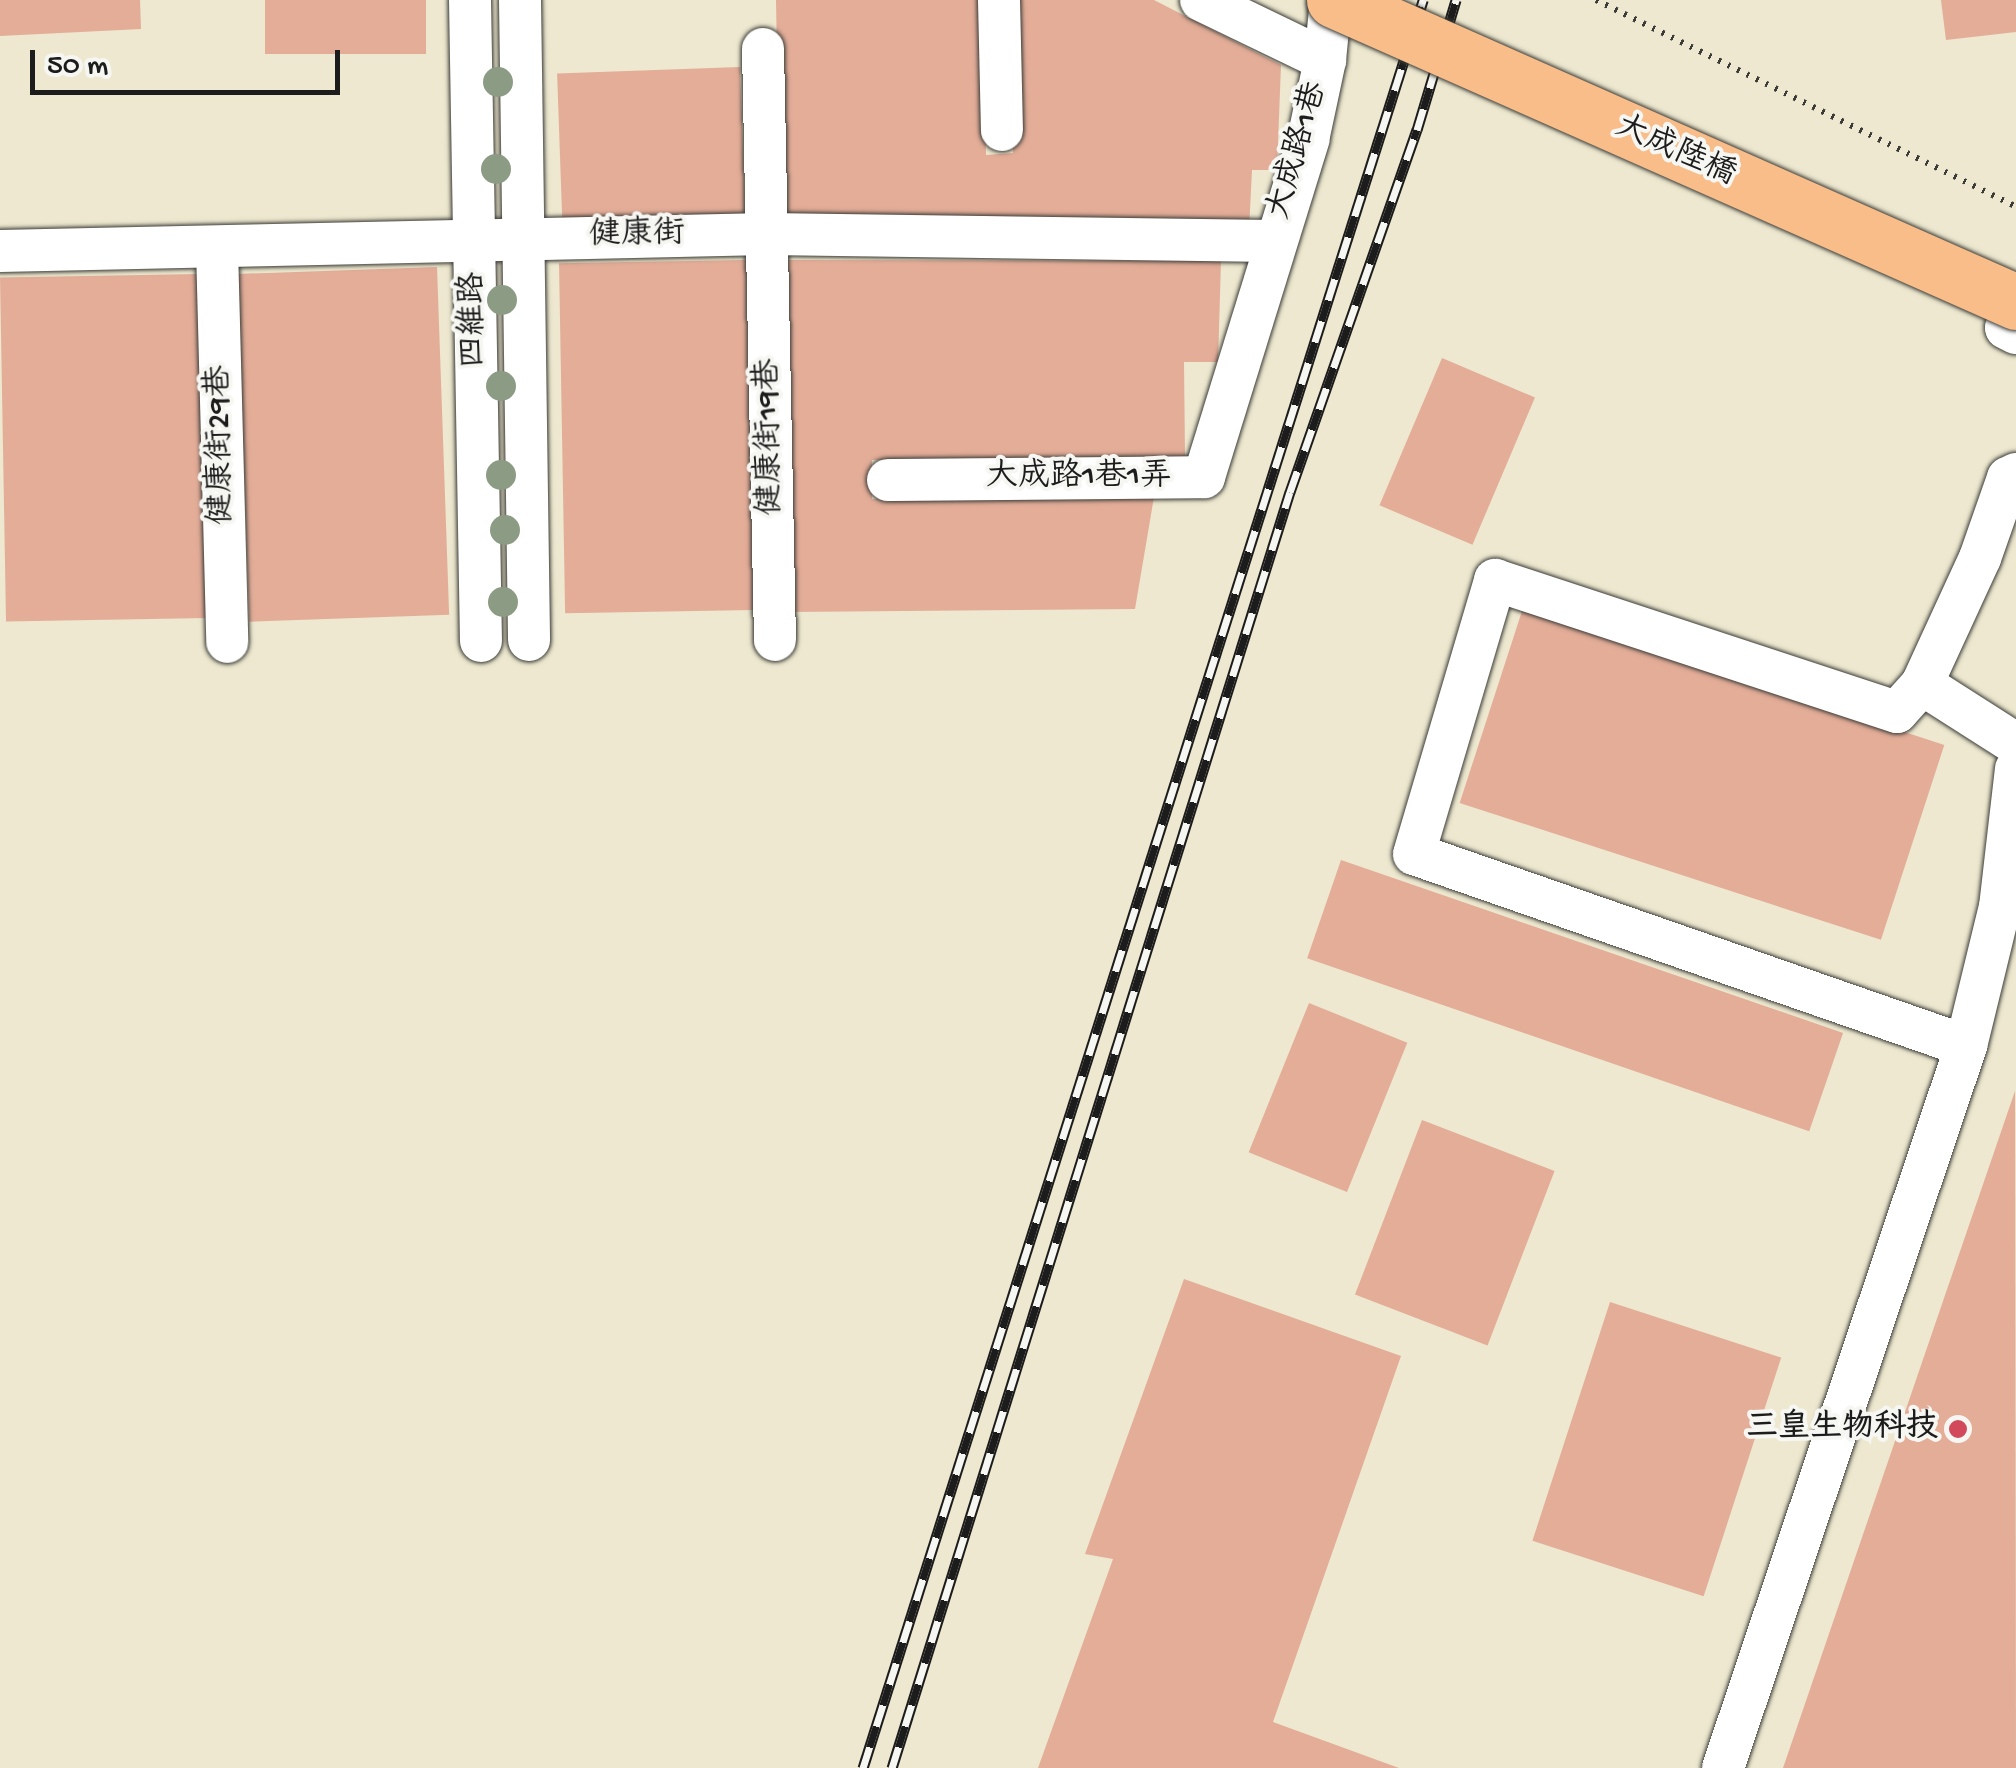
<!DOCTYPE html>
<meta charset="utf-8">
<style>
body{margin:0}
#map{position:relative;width:2016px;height:1768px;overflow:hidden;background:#ede8cf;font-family:"Gochi Hand","LXGW WenKai TC",sans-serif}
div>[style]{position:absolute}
.building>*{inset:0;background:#e3ad98;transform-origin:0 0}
.path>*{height:6px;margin-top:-3px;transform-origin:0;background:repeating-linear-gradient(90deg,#3b3b37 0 2.5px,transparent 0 10.5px)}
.roads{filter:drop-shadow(0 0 2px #3b3b37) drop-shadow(0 0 2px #3b3b37)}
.minor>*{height:42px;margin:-21px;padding:0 21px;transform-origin:21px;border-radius:21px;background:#fff}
.rail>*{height:11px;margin-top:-5.5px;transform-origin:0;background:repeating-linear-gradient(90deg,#f6f6f2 0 22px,#1c1c1c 0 44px);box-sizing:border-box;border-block:2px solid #1c1c1c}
.bridges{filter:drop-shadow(0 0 2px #3b3b37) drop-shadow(0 0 2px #3b3b37)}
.major-bridge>*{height:55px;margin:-27.5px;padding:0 27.5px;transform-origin:27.5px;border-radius:27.5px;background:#f8bd89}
.trees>*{width:30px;height:30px;margin:-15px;border-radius:50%;background:#8c9b84}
.dots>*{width:28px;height:28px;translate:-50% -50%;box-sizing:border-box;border:5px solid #f6f6f2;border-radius:50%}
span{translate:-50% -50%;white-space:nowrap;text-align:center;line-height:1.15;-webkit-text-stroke:8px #f6f6f2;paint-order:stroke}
.street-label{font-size:32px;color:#1c1c1c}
.poi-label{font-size:32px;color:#1c1c1c;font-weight:700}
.right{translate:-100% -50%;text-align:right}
.scale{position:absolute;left:30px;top:50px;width:310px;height:45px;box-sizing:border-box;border:5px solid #1c1c1c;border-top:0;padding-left:12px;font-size:30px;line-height:35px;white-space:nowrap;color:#1c1c1c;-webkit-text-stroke:8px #f6f6f2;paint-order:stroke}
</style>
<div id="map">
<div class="building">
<i style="clip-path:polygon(0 0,140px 0,141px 29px,0 36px)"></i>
<i style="left:265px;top:0;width:161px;height:54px"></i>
<i style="clip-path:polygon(776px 0,982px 0,986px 155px,1013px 153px,1008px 0,1154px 0,1281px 65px,1277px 170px,1252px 170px,1249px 230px,780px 226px)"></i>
<i style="clip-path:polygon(1941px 0,2016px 0,2016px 32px,1946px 40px)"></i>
<i style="left:740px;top:67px;width:150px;height:183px;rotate:88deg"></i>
<i style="left:747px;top:260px;width:350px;height:188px;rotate:89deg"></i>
<i style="clip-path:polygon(782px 260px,1221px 261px,1218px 362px,1184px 362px,1185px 457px,872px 460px,872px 499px,1154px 497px,1135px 609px,789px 612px)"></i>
<i style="left:437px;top:267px;width:348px;height:200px;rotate:88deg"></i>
<i style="left:201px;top:274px;width:344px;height:201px;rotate:89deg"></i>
<i style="left:1442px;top:358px;width:101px;height:160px;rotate:23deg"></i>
<i style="left:1523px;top:608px;width:443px;height:205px;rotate:18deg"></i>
<i style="left:1341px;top:860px;width:531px;height:104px;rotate:19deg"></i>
<i style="left:1309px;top:1003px;width:106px;height:161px;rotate:22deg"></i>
<i style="clip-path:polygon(2015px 1091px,2016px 1768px,1783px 1768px)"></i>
<i style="left:1422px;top:1120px;width:142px;height:187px;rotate:21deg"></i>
<i style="clip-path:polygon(1184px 1279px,1401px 1356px,1273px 1722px,1399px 1768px,1038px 1768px,1113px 1559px,1085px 1554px)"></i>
<i style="left:1610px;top:1302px;width:180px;height:251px;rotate:18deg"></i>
</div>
<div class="path">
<i style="left:1596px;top:0;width:468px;rotate:26.2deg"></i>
</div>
<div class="roads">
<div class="minor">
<i style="left:470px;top:0;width:641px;rotate:89.02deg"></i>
<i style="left:520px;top:0;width:640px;rotate:89.19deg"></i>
<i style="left:999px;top:0;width:130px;rotate:88.7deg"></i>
<i style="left:1201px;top:0;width:138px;rotate:25.8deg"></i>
<i style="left:763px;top:49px;width:591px;rotate:88.84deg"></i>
<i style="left:217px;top:248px;width:394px;rotate:88.5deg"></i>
<i style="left:0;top:251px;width:767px;rotate:-1.27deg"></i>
<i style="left:767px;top:234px;width:507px;rotate:0.79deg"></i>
<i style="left:2016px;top:309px;width:21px;rotate:118deg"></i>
<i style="left:2006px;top:328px;width:11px;rotate:27deg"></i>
<i style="left:888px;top:480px;width:316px;rotate:-0.5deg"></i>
<i style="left:1204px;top:477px;width:353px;rotate:-72.8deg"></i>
<i style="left:1308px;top:140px;width:82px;rotate:-78deg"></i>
<i style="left:1325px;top:60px;width:60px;rotate:-84.3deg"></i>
<i style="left:1922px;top:684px;width:112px;rotate:32.6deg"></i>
<i style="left:1966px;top:1046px;width:584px;rotate:-160.82deg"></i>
<i style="left:1414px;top:854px;width:286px;rotate:-73.5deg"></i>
<i style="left:1495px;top:580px;width:423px;rotate:18.2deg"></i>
<i style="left:1897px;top:712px;width:38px;rotate:-48deg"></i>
<i style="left:1922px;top:684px;width:139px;rotate:-65.3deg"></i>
<i style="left:1980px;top:558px;width:85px;rotate:-70.7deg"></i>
<i style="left:2008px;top:478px;width:9px;rotate:-27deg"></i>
<i style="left:1723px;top:1768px;width:762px;rotate:-71.4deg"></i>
<i style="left:1966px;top:1046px;width:143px;rotate:-76.3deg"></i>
<i style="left:2000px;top:907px;width:139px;rotate:-83.4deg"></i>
</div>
</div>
<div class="rail">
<i style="left:863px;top:1768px;width:1855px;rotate:-72.42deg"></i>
<i style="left:892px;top:1768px;width:1337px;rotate:-72.68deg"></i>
<i style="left:1290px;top:492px;width:384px;rotate:-70.7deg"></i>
<i style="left:1417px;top:130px;width:136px;rotate:-73.3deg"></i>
</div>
<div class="bridges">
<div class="major-bridge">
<i style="left:1334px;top:0;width:746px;rotate:23.88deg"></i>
</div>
</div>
<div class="trees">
<i style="left:498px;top:82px"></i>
<i style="left:496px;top:169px"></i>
<i style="left:502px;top:300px"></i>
<i style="left:501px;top:386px"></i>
<i style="left:501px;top:475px"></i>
<i style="left:505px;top:530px"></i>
<i style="left:503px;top:602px"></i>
</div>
<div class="dots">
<i style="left:1958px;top:1429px;background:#d1495b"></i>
</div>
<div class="street-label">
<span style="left:1299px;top:151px;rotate:-74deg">大成路1巷</span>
<span style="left:1675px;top:152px;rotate:24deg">大成陸橋</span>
<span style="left:637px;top:236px;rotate:-1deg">健康街</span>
<span style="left:475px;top:320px;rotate:-91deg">四維路</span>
<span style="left:771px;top:437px;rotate:-91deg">健康街19巷</span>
<span style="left:222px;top:445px;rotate:-91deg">健康街29巷</span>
<span style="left:1079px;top:478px">大成路1巷1弄</span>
</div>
<div class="poi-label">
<span class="right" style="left:1938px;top:1429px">三皇生物科技</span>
</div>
<div class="scale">50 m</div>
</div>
